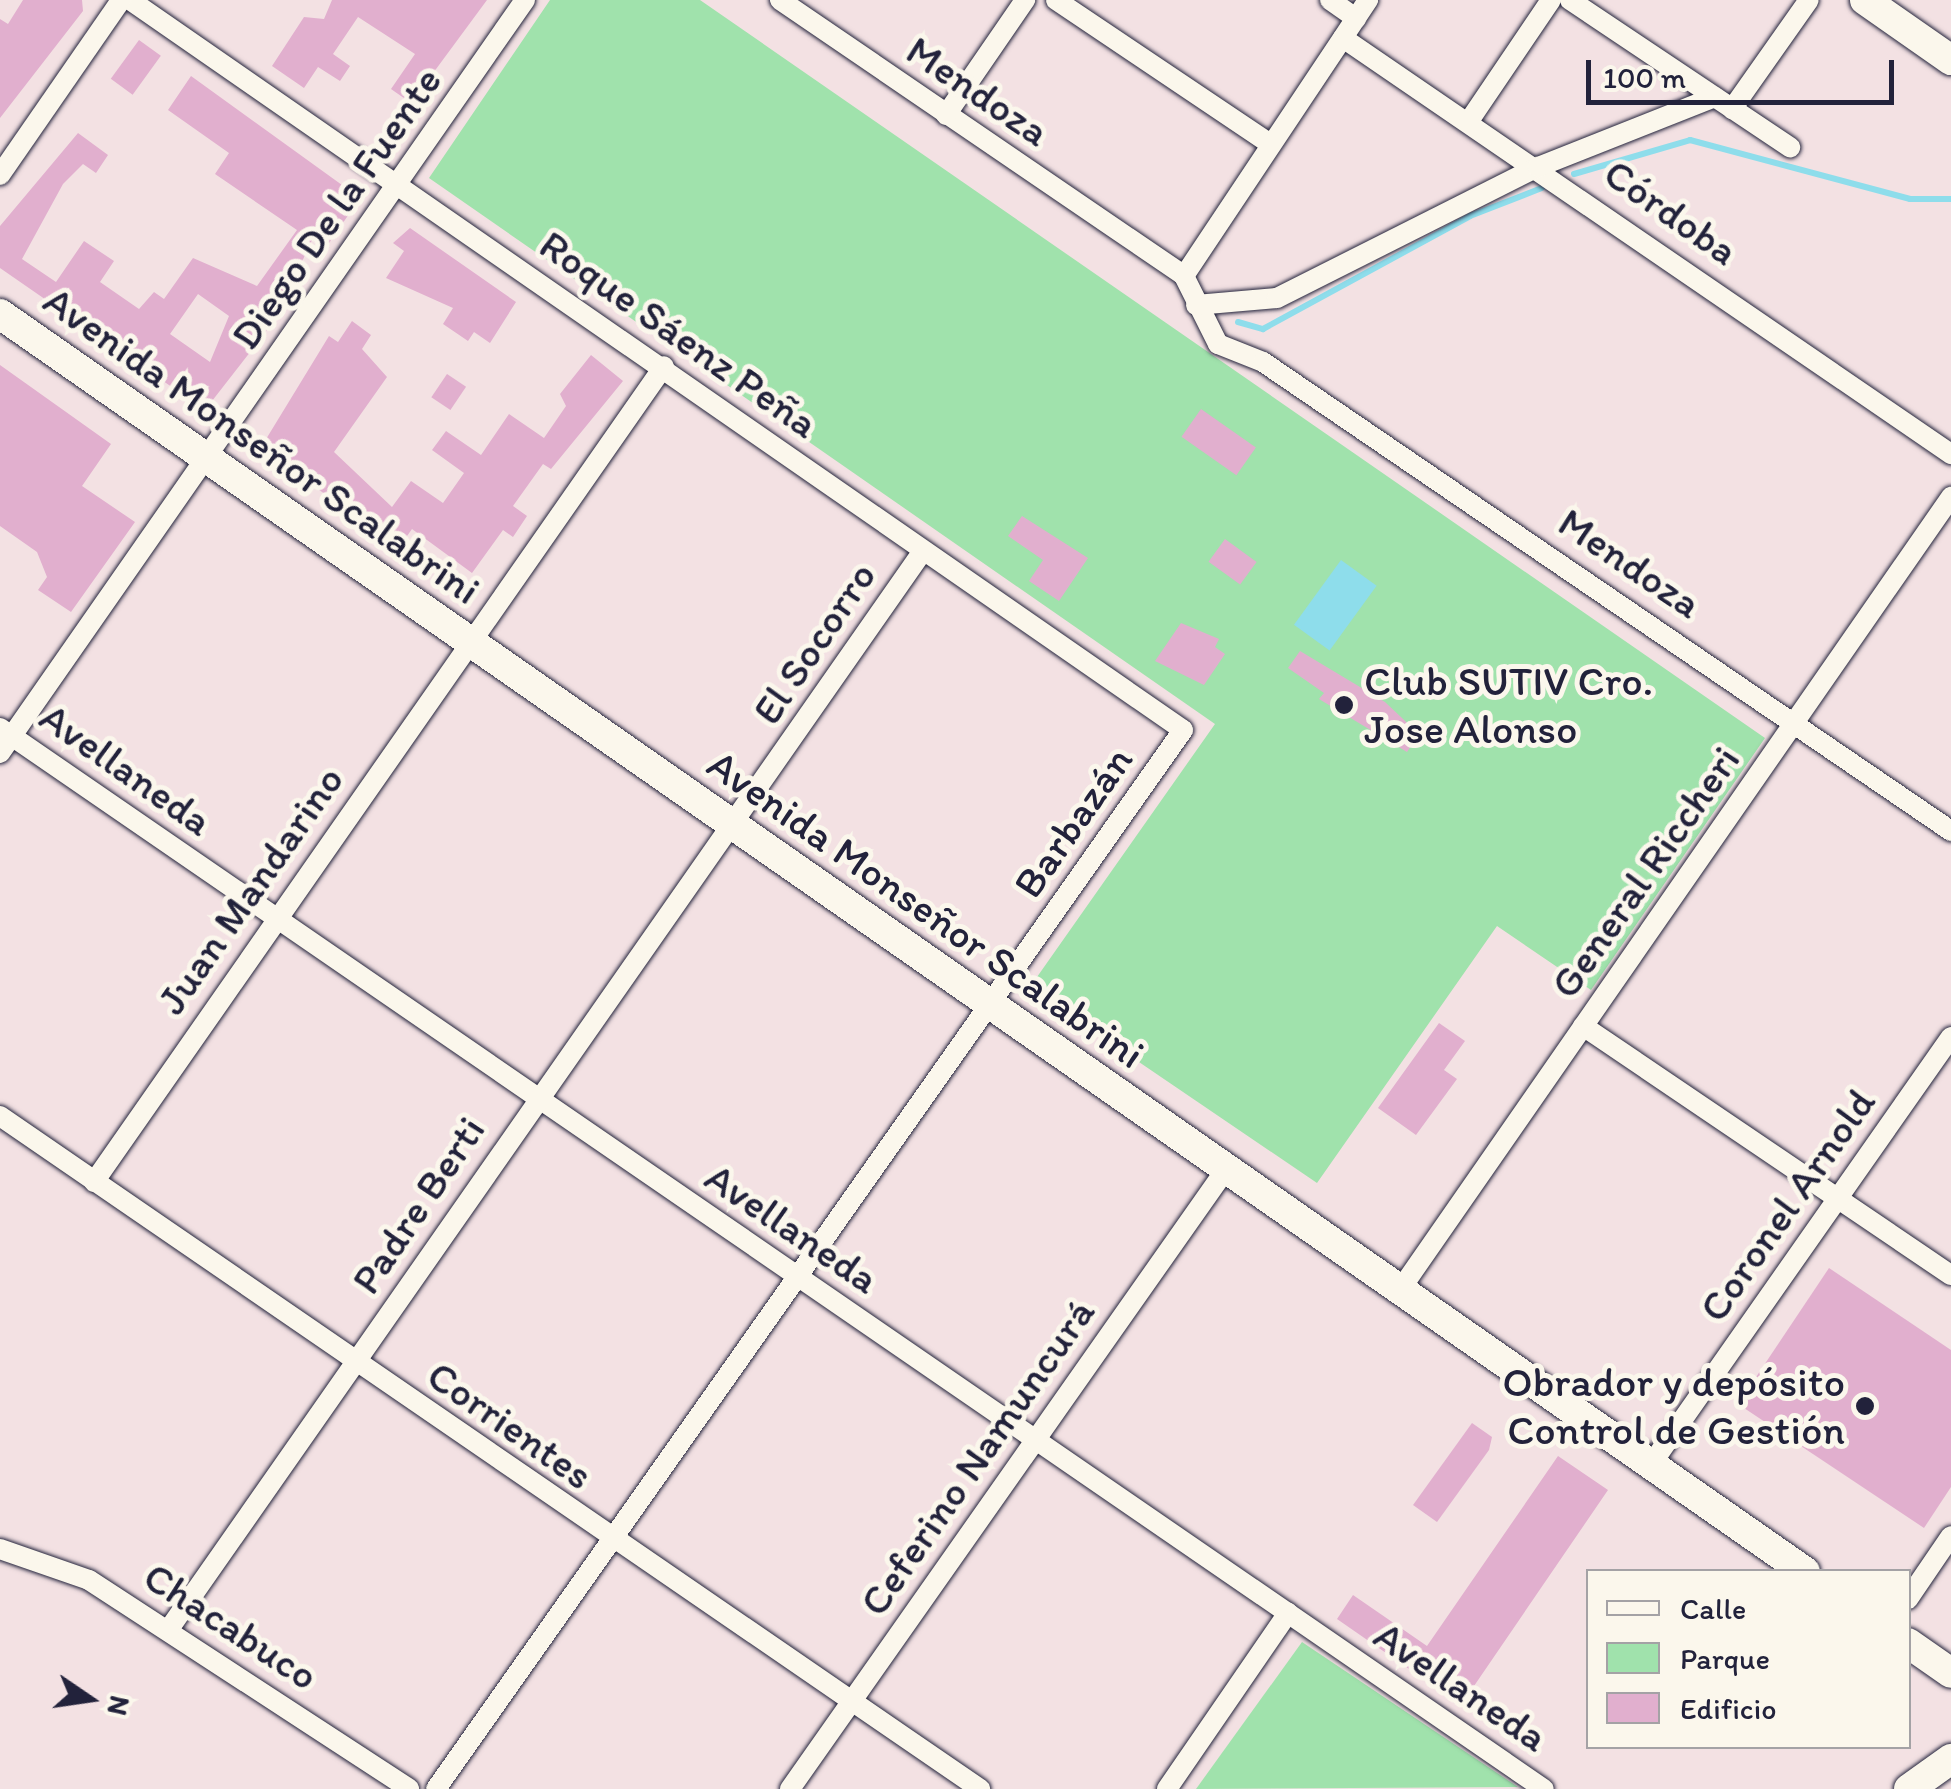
<!DOCTYPE html>
<meta charset="utf-8">
<style>
body{margin:0}
#map{position:relative;width:1951px;height:1789px;overflow:hidden;background:#f3e1e3;font-family:Itim,sans-serif}
div>[style]{position:absolute}
.green>*{inset:0;background:#a0e2ac}
.water>*{inset:0;background:#8eddeb;transform-origin:0 0}
.stream>*{height:6px;margin:-3px;padding:0 3px;transform-origin:3px;border-radius:3px;background:#8eddeb}
.building>*{inset:0;background:#e1afce;transform-origin:0 0}
.roads{filter:drop-shadow(0 0 2px #22223b) drop-shadow(0 0 2px #22223b)}
.street>*{height:20px;margin:-10px;padding:0 10px;transform-origin:10px;border-radius:10px;background:#fbf7ec}
.secondary>*{height:30px;margin:-15px;padding:0 15px;transform-origin:15px;border-radius:15px;background:#fbf7ec}
.dots>*{width:28px;height:28px;translate:-50% -50%;box-sizing:border-box;border:5px solid #fbf7ec;border-radius:50%}
span{translate:-50% -50%;white-space:nowrap;text-align:center;line-height:1.15;-webkit-text-stroke:10px #fbf7ec;paint-order:stroke}
.street-label{font-size:42px;color:#22223b}
.poi-label{font-size:42px;color:#22223b}
.left{translate:0 -50%;text-align:left}
.right{translate:-100% -50%;text-align:right}
.legend{position:absolute;left:1586px;top:1569px;width:325px;height:180px;box-sizing:border-box;background:#fbf7ec;border:2px solid #a4a2a5;margin:0;padding:12px 18px;list-style:none;font-size:30px;color:#22223b}
.legend li{display:flex;align-items:center;gap:20px;height:50px}
.legend b{width:50px;border:2px solid #a4a2a5}
.north{position:absolute;left:40px;top:1649px;width:100px;height:100px;-webkit-text-stroke:8px #fbf7ec;paint-order:stroke;rotate:103deg;font-size:28px;font-weight:700;line-height:40px;text-align:center;color:#22223b}
.north::after{content:'';display:block;margin:auto;width:35px;height:45px;background:#22223b;clip-path:polygon(50% 0,100% 100%,50% 72%,0 100%)}
.scale{position:absolute;left:1586px;top:60px;width:308px;height:45px;box-sizing:border-box;border:5px solid #22223b;border-top:0;padding-left:12px;font-size:30px;line-height:35px;white-space:nowrap;color:#22223b;-webkit-text-stroke:8px #fbf7ec;paint-order:stroke}
</style>
<div id="map">
<div class="green">
<i style="clip-path:polygon(550px 0,700px 0,1765px 738px,1591px 990px,1497px 926px,1317px 1183px,1036px 992px,1037px 977px,1215px 724px,429px 178px)"></i>
<i style="clip-path:polygon(1302px 1642px,1518px 1787px,1196px 1789px)"></i>
</div>
<div class="water">
<i style="left:1341px;top:560px;width:44px;height:80px;rotate:36deg"></i>
</div>
<div class="stream">
<i style="left:1574px;top:174px;width:121px;rotate:-16.3deg"></i>
<i style="left:1690px;top:140px;width:228px;rotate:15deg"></i>
<i style="left:1910px;top:199px;width:41px"></i>
<i style="left:1238px;top:322px;width:26px;rotate:16deg"></i>
<i style="left:1263px;top:329px;width:236px;rotate:-28.6deg"></i>
<i style="left:1470px;top:216px;width:77px;rotate:-21.3deg"></i>
</div>
<div class="building">
<i style="clip-path:polygon(23px 0,82px 0,83px 11px,0 118px,0 19px,8px 24px)"></i>
<i style="clip-path:polygon(332px 0,487px 0,411px 103px,391px 89px,415px 54px,358px 17px,333px 54px,350px 66px,340px 81px,318px 67px,304px 88px,272px 66px,304px 17px,324px 19px)"></i>
<i style="left:139px;top:40px;width:27px;height:48px;rotate:36deg"></i>
<i style="clip-path:polygon(evenodd,191px 76px,360px 198px,325px 249px,312px 240px,275px 320px,205px 410px,0 268px,0 226px,78px 133px,108px 155px,96px 173px,83px 164px,63px 184px,22px 259px,56px 282px,84px 241px,114px 261px,100px 282px,139px 309px,154px 292px,164px 299px,193px 258px,257px 286px,297px 230px,215px 174px,229px 153px,168px 110px,191px 76px,198px 294px,229px 316px,210px 362px,170px 334px,198px 294px)"></i>
<i style="clip-path:polygon(410px 228px,516px 302px,490px 343px,474px 332px,468px 341px,443px 324px,453px 308px,386px 278px,404px 251px,393px 243px)"></i>
<i style="clip-path:polygon(352px 321px,371px 335px,362px 349px,387px 377px,334px 452px,392px 507px,411px 481px,443px 503px,464px 473px,432px 450px,446px 431px,481px 455px,509px 414px,544px 438px,566px 406px,560px 394px,591px 355px,623px 381px,551px 469px,543px 464px,513px 506px,527px 516px,513px 537px,503px 530px,472px 573px,412px 529px,400px 546px,260px 449px,329px 336px,338px 342px)"></i>
<i style="clip-path:polygon(0 365px,111px 444px,82px 486px,135px 522px,71px 612px,38px 590px,47px 577px,37px 552px,0 526px)"></i>
<i style="left:447px;top:374px;width:23px;height:28px;rotate:34deg"></i>
<i style="left:1201px;top:409px;width:67px;height:34px;rotate:35deg"></i>
<i style="clip-path:polygon(1022px 516px,1088px 558px,1059px 601px,1029px 581px,1043px 560px,1008px 536px)"></i>
<i style="left:1225px;top:539px;width:39px;height:28px;rotate:36deg"></i>
<i style="clip-path:polygon(1181px 623px,1219px 639px,1215px 647px,1225px 654px,1204px 685px,1155px 661px)"></i>
<i style="clip-path:polygon(1300px 651px,1385px 702px,1419px 734px,1407px 752px,1319px 699px,1324px 693px,1288px 668px)"></i>
<i style="clip-path:polygon(1439px 1023px,1465px 1041px,1444px 1070px,1457px 1079px,1416px 1135px,1378px 1108px)"></i>
<i style="clip-path:polygon(1829px 1268px,1951px 1350px,1951px 1487px,1924px 1528px,1738px 1404px)"></i>
<i style="clip-path:polygon(1472px 1423px,1492px 1437px,1489px 1450px,1437px 1522px,1413px 1505px)"></i>
<i style="clip-path:polygon(1558px 1456px,1608px 1490px,1461px 1705px,1337px 1619px,1353px 1595px,1427px 1646px)"></i>
</div>
<div class="roads">
<div class="street">
<i style="left:130px;top:0;width:1281px;rotate:34.73deg"></i>
<i style="left:1183px;top:730px;width:1296px;rotate:125.2deg"></i>
<i style="left:780px;top:0;width:489px;rotate:34.3deg"></i>
<i style="left:1056px;top:0;width:258px;rotate:33.9deg"></i>
<i style="left:1330px;top:0;width:32px;rotate:35deg"></i>
<i style="left:1570px;top:0;width:265px;rotate:33.8deg"></i>
<i style="left:1343px;top:38px;width:737px;rotate:34.38deg"></i>
<i style="left:1732px;top:109px;width:133px;rotate:-54.8deg"></i>
<i style="left:946px;top:115px;width:140px;rotate:-55.5deg"></i>
<i style="left:1469px;top:121px;width:146px;rotate:-55.9deg"></i>
<i style="left:0;top:175px;width:213px;rotate:-55.3deg"></i>
<i style="left:1184px;top:276px;width:76px;rotate:63.4deg"></i>
<i style="left:1218px;top:344px;width:48px;rotate:21.8deg"></i>
<i style="left:1263px;top:362px;width:833px;rotate:34.28deg"></i>
<i style="left:1184px;top:276px;width:332px;rotate:-56.3deg"></i>
<i style="left:1196px;top:305px;width:81px;rotate:-4.9deg"></i>
<i style="left:1277px;top:298px;width:292px;rotate:-26.7deg"></i>
<i style="left:1538px;top:167px;width:190px;rotate:-21.6deg"></i>
<i style="left:0;top:728px;width:1873px;rotate:34.5deg"></i>
<i style="left:0;top:753px;width:918px;rotate:-55.12deg"></i>
<i style="left:1583px;top:1026px;width:444px;rotate:34.1deg"></i>
<i style="left:0;top:1116px;width:1189px;rotate:34.48deg"></i>
<i style="left:94px;top:1182px;width:995px;rotate:-55.06deg"></i>
<i style="left:1400px;top:1290px;width:966px;rotate:-55.21deg"></i>
<i style="left:1650px;top:1466px;width:524px;rotate:-54.95deg"></i>
<i style="left:0;top:1549px;width:94px;rotate:19.2deg"></i>
<i style="left:89px;top:1580px;width:382px;rotate:33.1deg"></i>
<i style="left:1908px;top:1599px;width:76px;rotate:-55.7deg"></i>
<i style="left:169px;top:1629px;width:1316px;rotate:-55.03deg"></i>
<i style="left:790px;top:1789px;width:758px;rotate:-54.88deg"></i>
<i style="left:1167px;top:1789px;width:214px;rotate:-55.5deg"></i>
</div>
<div class="secondary">
<i style="left:1865px;top:0;width:105px;rotate:34.9deg"></i>
<i style="left:0;top:314px;width:2200px;rotate:34.87deg"></i>
<i style="left:1908px;top:1643px;width:52px;rotate:34.9deg"></i>
<i style="left:1909px;top:1789px;width:52px;rotate:-35.5deg"></i>
</div>
</div>
<div class="dots">
<i style="left:1344px;top:705px;background:#22223b"></i>
<i style="left:1865px;top:1406px;background:#22223b"></i>
</div>
<div class="street-label">
<span style="left:978px;top:91px;rotate:34deg">Mendoza</span>
<span style="left:336px;top:208px;rotate:-55deg">Diego De la Fuente</span>
<span style="left:1671px;top:212px;rotate:35deg">Córdoba</span>
<span style="left:679px;top:334px;rotate:35deg">Roque Sáenz Peña</span>
<span style="left:262px;top:445px;rotate:35deg">Avenida Monseñor Scalabrini</span>
<span style="left:1630px;top:563px;rotate:34deg">Mendoza</span>
<span style="left:814px;top:643px;rotate:-56deg">El Socorro</span>
<span style="left:126px;top:769px;rotate:35deg">Avellaneda</span>
<span style="left:1073px;top:822px;rotate:-55deg">Barbazán</span>
<span style="left:1645px;top:872px;rotate:-55deg">General Riccheri</span>
<span style="left:250px;top:890px;rotate:-55deg">Juan Mandarino</span>
<span style="left:926px;top:909px;rotate:35deg">Avenida Monseñor Scalabrini</span>
<span style="left:418px;top:1205px;rotate:-56deg">Padre Berti</span>
<span style="left:1787px;top:1205px;rotate:-55deg">Coronel Arnold</span>
<span style="left:792px;top:1228px;rotate:34deg">Avellaneda</span>
<span style="left:510px;top:1425px;rotate:35deg">Corrientes</span>
<span style="left:977px;top:1457px;rotate:-55deg">Ceferino Namuncurá</span>
<span style="left:231px;top:1626px;rotate:33deg">Chacabuco</span>
<span style="left:1461px;top:1686px;rotate:34deg">Avellaneda</span>
</div>
<div class="poi-label">
<span class="left" style="left:1364px;top:705px">Club SUTIV Cro.<br>Jose Alonso</span>
<span class="right" style="left:1845px;top:1406px">Obrador y depósito<br>Control de Gestión</span>
</div>
<ul class="legend">
<li><b style="height:12px;background:#fbf7ec"></b>Calle</li>
<li><b style="height:28px;background:#a0e2ac"></b>Parque</li>
<li><b style="height:28px;background:#e1afce"></b>Edificio</li>
</ul>
<div class="north">N</div>
<div class="scale">100 m</div>
</div>
